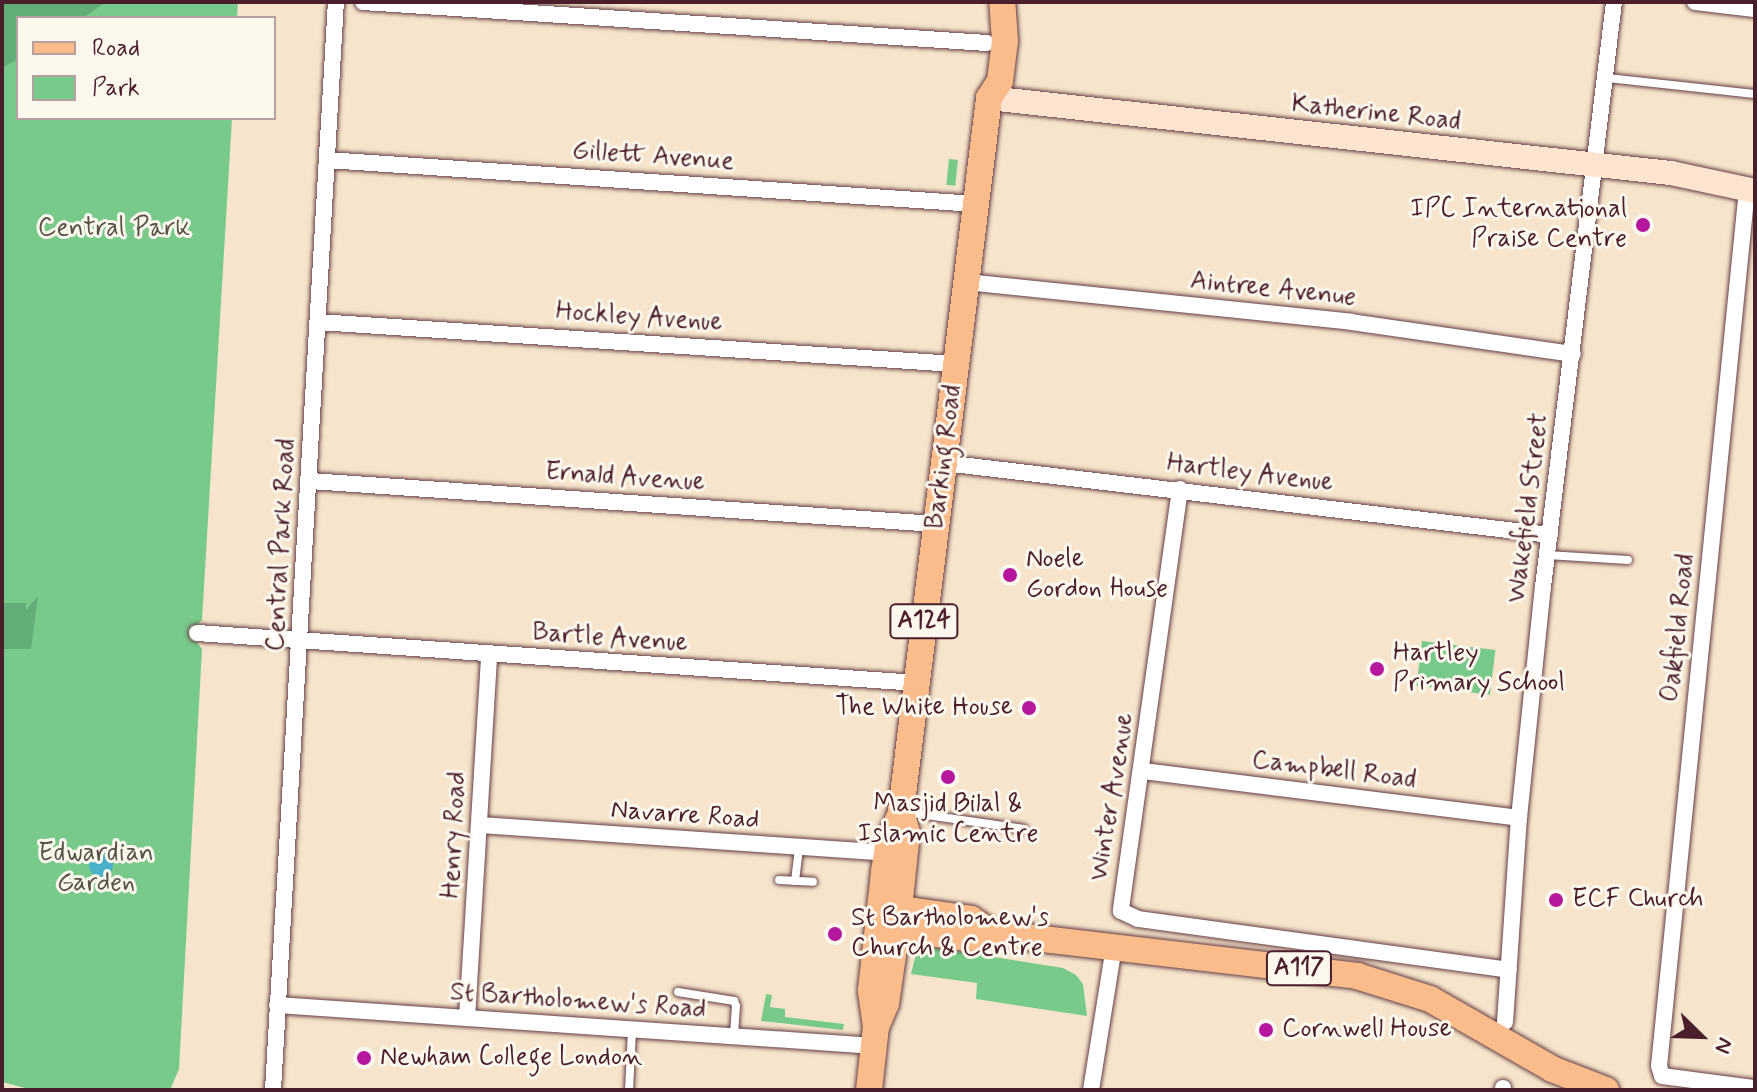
<!DOCTYPE html>
<style>
body{margin:0}
#map{position:relative;width:1757px;height:1092px;overflow:hidden;background:#f6e5cc;font-family:Mynerve,sans-serif}
div>[style]{position:absolute}
.green>*{inset:0;background:#77ca8c;transform-origin:0 0}
.forest>*{inset:0;background:#61ae78}
.water>*{inset:0;background:#4bb1ca}
.round{border-radius:50%}
.roads{filter:drop-shadow(0 0 2px #643d43) drop-shadow(0 0 2px #643d43)}
.lane>*{height:8px;margin:-4px;padding:0 4px;transform-origin:4px;border-radius:4px;background:#fff}
.street>*{height:16px;margin:-8px;padding:0 8px;transform-origin:8px;border-radius:8px;background:#fff}
.secondary>*{height:24px;margin:-12px;padding:0 12px;transform-origin:12px;border-radius:12px;background:#fde4d1}
.primary>*{height:26px;margin:-13px;padding:0 13px;transform-origin:13px;border-radius:13px;background:#fabc8b}
.dots>*{width:22px;height:22px;translate:-50% -50%;box-sizing:border-box;border:4px solid #fbf7ec;border-radius:50%}
span{translate:-50% -50%;white-space:nowrap;text-align:center;line-height:1.15;-webkit-text-stroke:6px #fbf7ec;paint-order:stroke}
.shield-label span{padding:2px 6px;background:#fbf7ec;border:2px solid;border-radius:6px;-webkit-text-stroke-width:0}
.shield-label{font-size:24px;color:#4a1f2b;font-weight:700}
.street-label{font-size:26px;color:#4a1f2b}
.poi-label{font-size:26px;color:#4a1f2b}
.right{translate:-100% -50%;text-align:right}
.left{translate:0 -50%;text-align:left}
.park-label{font-size:26px;color:#585248}
.frame{position:absolute;inset:0;border:4px solid #4a1f2b;pointer-events:none}
.legend{position:absolute;left:16px;top:16px;width:260px;height:104px;box-sizing:border-box;background:#fbf7ec;border:2px solid #b4a19f;margin:0;padding:10px 14px;list-style:none;font-size:24px;color:#4a1f2b}
.legend li{display:flex;align-items:center;gap:16px;height:40px}
.legend b{width:40px;border:2px solid #b4a19f}
.north{position:absolute;left:1661px;top:996px;width:80px;height:80px;-webkit-text-stroke:6px #fbf7ec;paint-order:stroke;rotate:113deg;font-size:22px;font-weight:700;line-height:32px;text-align:center;color:#4a1f2b}
.north::after{content:'';display:block;margin:auto;width:28px;height:36px;background:#4a1f2b;clip-path:polygon(50% 0,100% 100%,50% 72%,0 100%)}
</style>
<div id="map">
<div class="green">
<i style="clip-path:polygon(2px 2px,238px 2px,237px 18px,18px 18px,18px 118px,232px 118px,202px 620px,197px 625px,196px 641px,202px 649px,179px 1069px,170px 1090px,33px 1090px,2px 1082px)"></i>
<i style="left:949px;top:159px;width:9px;height:26px;rotate:6deg"></i>
<i style="left:1422px;top:641px;width:74px;height:45px;rotate:7deg"></i>
<i style="clip-path:polygon(937px 948px,1063px 968px,1076px 975px,1083px 984px,1087px 1016px,976px 999px,977px 983px,911px 974px,916px 954px)"></i>
<i style="clip-path:polygon(766px 994px,772px 995px,770px 1007px,785px 1009px,785px 1017px,844px 1024px,843px 1030px,761px 1021px)"></i>
</div>
<div class="forest">
<i style="clip-path:polygon(2px 2px,106px 2px,83px 18px,18px 18px,16px 60px,2px 68px)"></i>
<i style="clip-path:polygon(38px 596px,31px 649px,2px 649px,2px 603px,26px 603px,26px 610px)"></i>
</div>
<div class="water">
<i class="round" style="left:89px;top:853px;width:24px;height:24px"></i>
</div>
<div class="roads">
<div class="lane">
<i style="left:1607px;top:78px;width:149px;rotate:6.2deg"></i>
<i style="left:1547px;top:555px;width:81px;rotate:3.5deg"></i>
<i style="left:906px;top:812px;width:119px;rotate:8.2deg"></i>
<i style="left:779px;top:880px;width:34px;rotate:3deg"></i>
<i style="left:795px;top:881px;width:33px;rotate:-83deg"></i>
<i style="left:678px;top:992px;width:57px;rotate:9.1deg"></i>
<i style="left:734px;top:1001px;width:5px;rotate:68deg"></i>
<i style="left:736px;top:1006px;width:31px;rotate:94deg"></i>
<i style="left:629px;top:1090px;width:59px;rotate:-87.1deg"></i>
</div>
<div class="street">
<i style="left:363px;top:2px;width:625px;rotate:3.76deg"></i>
<i style="left:1695px;top:2px;width:60px;rotate:6.7deg"></i>
<i style="left:327px;top:160px;width:650px;rotate:3.88deg"></i>
<i style="left:1747px;top:189px;width:881px;rotate:95.73deg"></i>
<i style="left:1659px;top:1066px;width:10px;rotate:73deg"></i>
<i style="left:1662px;top:1076px;width:94px;rotate:7.4deg"></i>
<i style="left:967px;top:282px;width:386px;rotate:5.9deg"></i>
<i style="left:1351px;top:322px;width:224px;rotate:8.2deg"></i>
<i style="left:318px;top:322px;width:639px;rotate:3.77deg"></i>
<i style="left:944px;top:463px;width:610px;rotate:6.78deg"></i>
<i style="left:310px;top:481px;width:627px;rotate:3.93deg"></i>
<i style="left:1180px;top:489px;width:426px;rotate:98deg"></i>
<i style="left:1121px;top:911px;width:19px;rotate:25deg"></i>
<i style="left:1138px;top:919px;width:374px;rotate:7.8deg"></i>
<i style="left:197px;top:633px;width:722px;rotate:3.97deg"></i>
<i style="left:1143px;top:771px;width:379px;rotate:7.1deg"></i>
<i style="left:480px;top:825px;width:408px;rotate:3.9deg"></i>
<i style="left:277px;top:1005px;width:599px;rotate:3.92deg"></i>
<i style="left:467px;top:1018px;width:364px;rotate:-86.5deg"></i>
<i style="left:1505px;top:1022px;width:204px;rotate:-86.1deg"></i>
<i style="left:1519px;top:818px;width:232px;rotate:-84.1deg"></i>
<i style="left:1543px;top:587px;width:589px;rotate:-83.08deg"></i>
<i style="left:273px;top:1090px;width:1090px;rotate:-86.69deg"></i>
<i style="left:1091px;top:1090px;width:145px;rotate:-80.9deg"></i>
<i style="left:1503px;top:1090px;width:2px;rotate:-90deg"></i>
</div>
<div class="secondary">
<i style="left:989px;top:98px;width:686px;rotate:6.28deg"></i>
<i style="left:1671px;top:173px;width:86px;rotate:12.1deg"></i>
</div>
<div class="primary">
<i style="left:885px;top:907px;width:87px;rotate:7.9deg"></i>
<i style="left:971px;top:919px;width:25px;rotate:34deg"></i>
<i style="left:878px;top:926px;width:91px;rotate:7.6deg"></i>
<i style="left:968px;top:938px;width:25px;rotate:-12deg"></i>
<i style="left:992px;top:933px;width:368px;rotate:6.7deg"></i>
<i style="left:1357px;top:976px;width:77px;rotate:17.5deg"></i>
<i style="left:1430px;top:999px;width:141px;rotate:29.8deg"></i>
<i style="left:1552px;top:1069px;width:58px;rotate:21.3deg"></i>
<i style="left:876px;top:1027px;width:25px;rotate:-67deg"></i>
<i style="left:886px;top:1004px;width:77px;rotate:-81.8deg"></i>
<i style="left:897px;top:928px;width:96px;rotate:-84deg"></i>
<i style="left:907px;top:833px;width:23px;rotate:-105deg"></i>
<i style="left:901px;top:811px;width:718px;rotate:-82.96deg"></i>
<i style="left:989px;top:98px;width:20px;rotate:-57deg"></i>
<i style="left:1000px;top:81px;width:40px;rotate:-82.9deg"></i>
<i style="left:1005px;top:41px;width:39px;rotate:-94deg"></i>
<i style="left:869px;top:1090px;width:63px;rotate:-83.7deg"></i>
<i style="left:876px;top:1027px;width:37px;rotate:-98deg"></i>
<i style="left:871px;top:990px;width:119px;rotate:-83.7deg"></i>
<i style="left:884px;top:872px;width:33px;rotate:-81deg"></i>
<i style="left:889px;top:839px;width:26px;rotate:-65deg"></i>
</div>
</div>
<div class="dots">
<i style="left:1643px;top:225px;background:#b5179e"></i>
<i style="left:1010px;top:575px;background:#b5179e"></i>
<i style="left:1377px;top:669px;background:#b5179e"></i>
<i style="left:1029px;top:708px;background:#b5179e"></i>
<i style="left:948px;top:777px;background:#b5179e"></i>
<i style="left:1556px;top:900px;background:#b5179e"></i>
<i style="left:835px;top:934px;background:#b5179e"></i>
<i style="left:1266px;top:1030px;background:#b5179e"></i>
<i style="left:364px;top:1058px;background:#b5179e"></i>
</div>
<div class="shield-label">
<span style="left:924px;top:621px">A124</span>
<span style="left:1299px;top:968px">A117</span>
</div>
<div class="street-label">
<span style="left:1376px;top:114px;rotate:6deg">Katherine Road</span>
<span style="left:653px;top:157px;rotate:4deg">Gillett Avenue</span>
<span style="left:1273px;top:290px;rotate:6deg">Aintree Avenue</span>
<span style="left:639px;top:318px;rotate:4deg">Hockley Avenue</span>
<span style="left:945px;top:457px;rotate:-83deg">Barking Road</span>
<span style="left:1250px;top:474px;rotate:7deg">Hartley Avenue</span>
<span style="left:625px;top:478px;rotate:4deg">Ernald Avenue</span>
<span style="left:1529px;top:508px;rotate:-83deg">Wakefield Street</span>
<span style="left:282px;top:545px;rotate:-87deg">Central Park Road</span>
<span style="left:1679px;top:628px;rotate:-84deg">Oakfield Road</span>
<span style="left:610px;top:639px;rotate:4deg">Bartle Avenue</span>
<span style="left:1334px;top:771px;rotate:7deg">Campbell Road</span>
<span style="left:1113px;top:797px;rotate:-81deg">Winter Avenue</span>
<span style="left:685px;top:816px;rotate:4deg">Navarre Road</span>
<span style="left:455px;top:835px;rotate:-87deg">Henry Road</span>
<span style="left:578px;top:1002px;rotate:4deg">St Bartholomew's Road</span>
</div>
<div class="poi-label">
<span class="right" style="left:1627px;top:225px">IPC International<br>Praise Centre</span>
<span class="left" style="left:1026px;top:575px">Noele<br>Gordon House</span>
<span class="left" style="left:1393px;top:669px">Hartley<br>Primary School</span>
<span class="right" style="left:1013px;top:708px">The White House</span>
<span style="left:948px;top:820px">Masjid Bilal &amp;<br>Islamic Centre</span>
<span class="left" style="left:1572px;top:900px">ECF Church</span>
<span class="left" style="left:851px;top:934px">St Bartholomew's<br>Church &amp; Centre</span>
<span class="left" style="left:1282px;top:1030px">Cornwell House</span>
<span class="left" style="left:380px;top:1058px">Newham College London</span>
</div>
<div class="park-label">
<span style="left:114px;top:229px">Central Park</span>
<span style="left:96px;top:869px">Edwardian<br>Garden</span>
</div>
<div class="frame"></div>
<ul class="legend">
<li><b style="height:10px;background:#fabc8b"></b>Road</li>
<li><b style="height:22px;background:#77ca8c"></b>Park</li>
</ul>
<div class="north">N</div>
</div>
